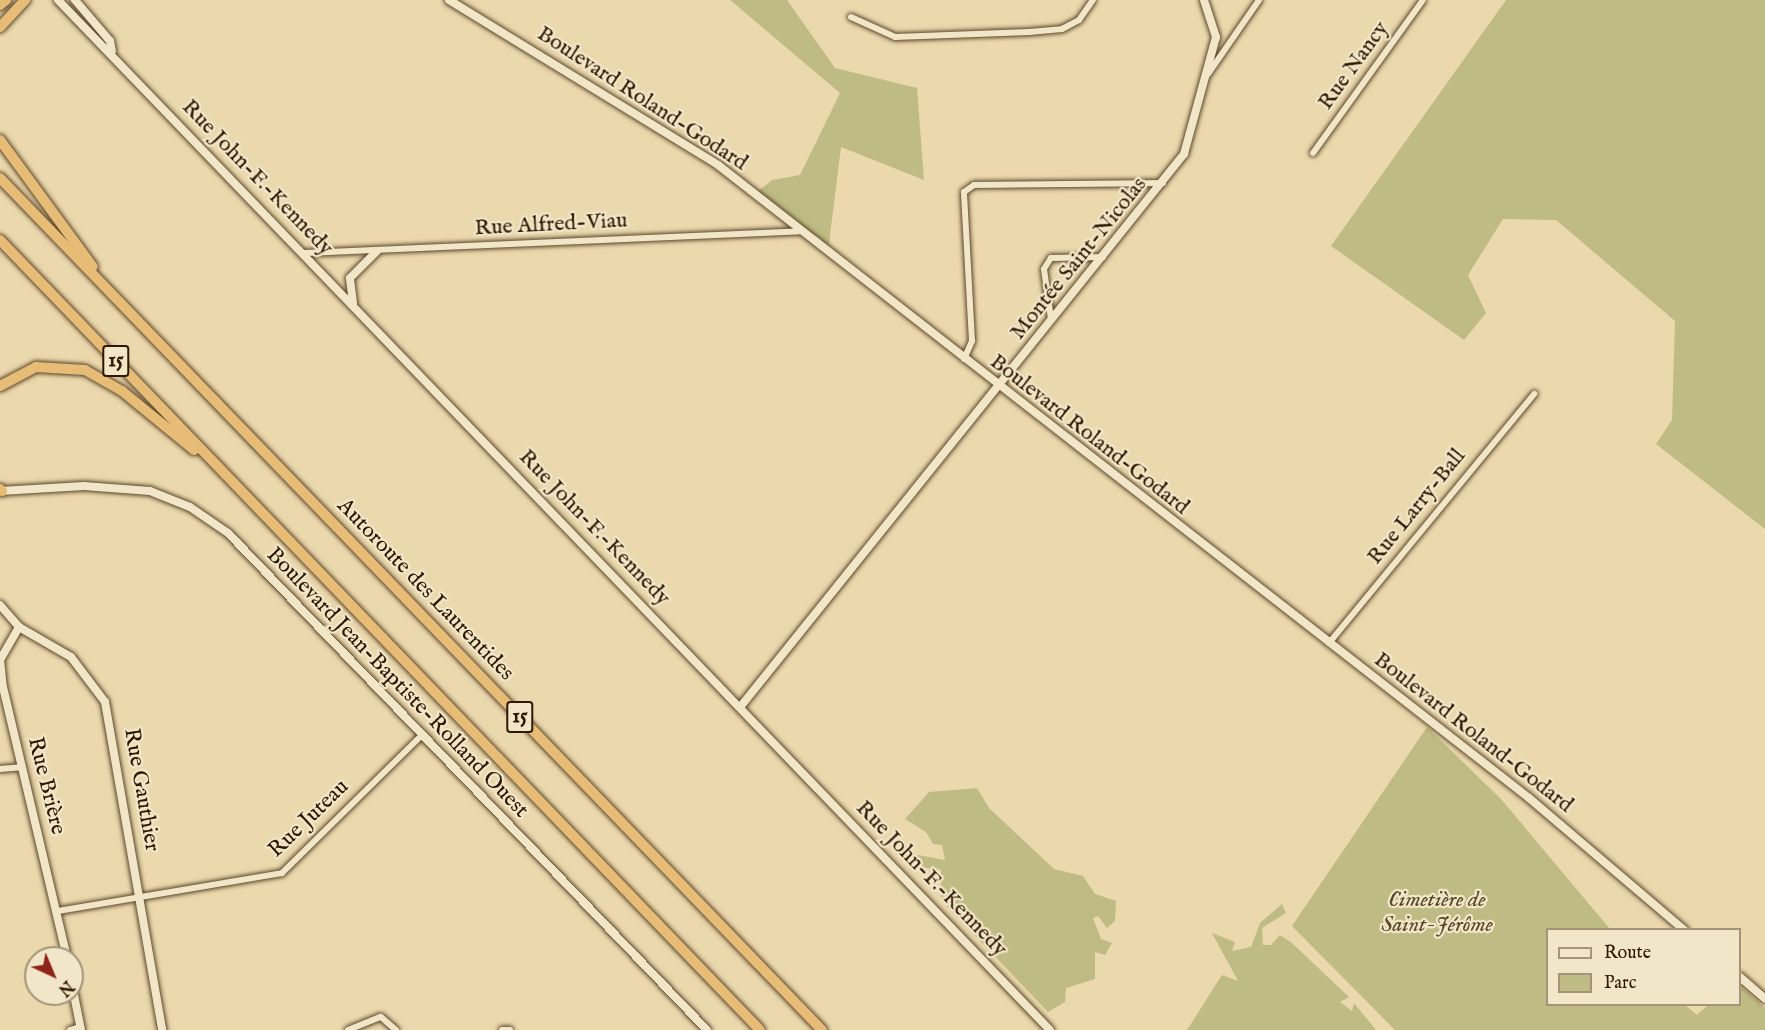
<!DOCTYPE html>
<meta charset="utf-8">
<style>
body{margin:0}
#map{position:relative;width:1765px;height:1030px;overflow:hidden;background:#ebd8ac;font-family:"IM FELL English",serif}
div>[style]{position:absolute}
.green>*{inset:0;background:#bebc84}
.roads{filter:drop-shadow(0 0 2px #5e472b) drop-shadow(0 0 2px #5e472b)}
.street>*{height:6px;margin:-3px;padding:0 3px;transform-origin:3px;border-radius:3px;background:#f2e6c9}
.secondary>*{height:8px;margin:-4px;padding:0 4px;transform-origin:4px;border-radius:4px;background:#f2e6c9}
.highway>*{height:10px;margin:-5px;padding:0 5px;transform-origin:5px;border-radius:5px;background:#e6bc76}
span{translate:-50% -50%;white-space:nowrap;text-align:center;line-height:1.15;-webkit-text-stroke:4.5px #f2e6c9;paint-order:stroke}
.shield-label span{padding:2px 4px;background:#f2e6c9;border:2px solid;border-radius:4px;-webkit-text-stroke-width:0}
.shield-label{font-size:21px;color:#2f1700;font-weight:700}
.street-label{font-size:22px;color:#2f1700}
.park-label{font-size:22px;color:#5a4928;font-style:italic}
.legend{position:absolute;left:1546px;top:928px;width:195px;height:78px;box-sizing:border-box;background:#f2e6c9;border:2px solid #a49379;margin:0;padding:8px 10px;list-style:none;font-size:18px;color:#2f1700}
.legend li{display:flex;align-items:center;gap:12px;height:30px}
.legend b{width:30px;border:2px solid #a49379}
.north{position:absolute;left:24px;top:946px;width:60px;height:60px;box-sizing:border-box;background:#f2e6c9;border:2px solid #a49379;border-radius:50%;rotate:136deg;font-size:16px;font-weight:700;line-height:24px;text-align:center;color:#2f1700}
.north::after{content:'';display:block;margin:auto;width:21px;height:27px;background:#8f2418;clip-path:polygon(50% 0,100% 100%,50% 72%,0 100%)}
</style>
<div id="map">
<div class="green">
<i style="clip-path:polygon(730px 0,787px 0,835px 68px,917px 88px,924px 180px,841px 147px,828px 251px,756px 193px,772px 180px,800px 175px,840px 93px)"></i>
<i style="clip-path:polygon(1506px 0,1765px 0,1765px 529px,1656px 444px,1672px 420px,1675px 321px,1556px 220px,1503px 219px,1468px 275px,1486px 313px,1464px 340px,1331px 246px)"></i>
<i style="clip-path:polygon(1427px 727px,1501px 799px,1610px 929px,1548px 930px,1548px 1004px,1685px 1005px,1697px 1015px,1708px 1005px,1740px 1004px,1740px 986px,1765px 1008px,1765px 1030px,1395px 1030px,1292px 926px)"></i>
<i style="clip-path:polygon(977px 788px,989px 808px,1054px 869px,1083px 876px,1095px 894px,1116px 901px,1115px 921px,1107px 928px,1098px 916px,1093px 918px,1101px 939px,1112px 943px,1105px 955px,1095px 952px,1095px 979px,1066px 988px,1065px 1002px,1048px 1012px,941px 900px,941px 870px,907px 865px,902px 852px,945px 860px,942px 845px,933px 844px,926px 832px,905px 819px,929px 792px)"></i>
<i style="clip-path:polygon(1282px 904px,1286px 913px,1262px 928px,1263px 945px,1271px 945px,1280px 935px,1292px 943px,1349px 997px,1340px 1002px,1352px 1011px,1354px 1003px,1376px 1030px,1187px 1030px,1222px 975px,1238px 981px,1212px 933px,1235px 942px,1232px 951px,1251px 947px,1260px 923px)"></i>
</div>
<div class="roads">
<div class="street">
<i style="left:851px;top:17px;width:48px;rotate:24.4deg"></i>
<i style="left:895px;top:37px;width:134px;rotate:-2.1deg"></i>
<i style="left:1029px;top:32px;width:33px;rotate:-5deg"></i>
<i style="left:1062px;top:29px;width:19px;rotate:-28deg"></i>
<i style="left:1079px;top:20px;width:24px;rotate:-55deg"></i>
<i style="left:1208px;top:74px;width:90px;rotate:-55.4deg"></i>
<i style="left:1313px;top:153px;width:188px;rotate:-54.3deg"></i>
<i style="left:303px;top:253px;width:496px;rotate:-2.5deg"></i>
<i style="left:1051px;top:319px;width:50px;rotate:-98deg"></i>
<i style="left:1044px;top:269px;width:13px;rotate:-58deg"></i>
<i style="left:1051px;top:258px;width:52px;rotate:-1.1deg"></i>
<i style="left:964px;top:359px;width:20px;rotate:-66deg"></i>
<i style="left:972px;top:341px;width:149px;rotate:-93.1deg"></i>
<i style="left:964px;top:192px;width:12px;rotate:-35deg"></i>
<i style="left:974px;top:185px;width:189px;rotate:-0.6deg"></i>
<i style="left:1329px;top:643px;width:323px;rotate:-50.5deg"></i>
<i style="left:0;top:769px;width:21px;rotate:-5deg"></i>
<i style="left:58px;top:911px;width:227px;rotate:-9.6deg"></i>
<i style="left:282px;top:873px;width:198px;rotate:-44.6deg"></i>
<i style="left:70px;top:1030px;width:10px;rotate:-17deg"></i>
<i style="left:348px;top:1030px;width:35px;rotate:-22deg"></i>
<i style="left:381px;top:1017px;width:20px;rotate:41deg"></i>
<i style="left:502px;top:1030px;width:8px"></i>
</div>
<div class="secondary">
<i style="left:58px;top:0;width:1430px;rotate:46.08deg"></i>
<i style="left:75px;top:0;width:54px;rotate:49.5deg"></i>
<i style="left:110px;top:41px;width:10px;rotate:79deg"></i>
<i style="left:449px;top:0;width:316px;rotate:31.5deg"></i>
<i style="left:718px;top:165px;width:1029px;rotate:37.97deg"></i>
<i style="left:1529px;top:798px;width:204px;rotate:40.4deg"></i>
<i style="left:353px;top:303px;width:25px;rotate:-97deg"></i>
<i style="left:350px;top:278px;width:38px;rotate:-45deg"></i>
<i style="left:0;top:491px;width:84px;rotate:-3.4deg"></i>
<i style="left:84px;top:486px;width:66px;rotate:4.3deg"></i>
<i style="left:150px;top:491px;width:43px;rotate:21.8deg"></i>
<i style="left:190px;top:507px;width:46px;rotate:34.4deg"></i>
<i style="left:228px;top:533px;width:690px;rotate:46.06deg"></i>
<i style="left:0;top:605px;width:29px;rotate:49deg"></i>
<i style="left:19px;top:627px;width:60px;rotate:30deg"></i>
<i style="left:71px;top:657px;width:56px;rotate:52.9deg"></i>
<i style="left:105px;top:702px;width:333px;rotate:80.1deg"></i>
<i style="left:19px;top:627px;width:38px;rotate:120deg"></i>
<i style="left:0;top:660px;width:27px;rotate:84deg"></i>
<i style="left:3px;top:687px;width:278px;rotate:76.7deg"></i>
<i style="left:741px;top:706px;width:708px;rotate:-51.25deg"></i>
<i style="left:1184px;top:154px;width:121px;rotate:-74.7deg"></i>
<i style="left:1216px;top:37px;width:39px;rotate:-108deg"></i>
<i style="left:1740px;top:977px;width:33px;rotate:41deg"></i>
<i style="left:72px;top:985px;width:46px;rotate:78.7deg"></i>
</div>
<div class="highway">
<i style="left:0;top:5px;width:8px;rotate:-40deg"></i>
<i style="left:0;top:27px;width:37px;rotate:-47deg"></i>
<i style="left:0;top:140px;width:157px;rotate:53.8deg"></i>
<i style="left:0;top:178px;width:1184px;rotate:46.03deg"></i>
<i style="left:0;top:240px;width:1096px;rotate:46.11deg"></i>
<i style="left:0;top:386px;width:41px;rotate:-27.8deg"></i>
<i style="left:36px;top:367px;width:49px;rotate:3.5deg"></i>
<i style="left:85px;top:370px;width:43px;rotate:29.6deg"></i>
<i style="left:122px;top:391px;width:93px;rotate:39.3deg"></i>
<i style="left:0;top:489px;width:3px;rotate:45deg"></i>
</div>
</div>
<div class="shield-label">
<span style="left:116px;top:361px">15</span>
<span style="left:520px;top:717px">15</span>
</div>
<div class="street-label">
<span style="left:1354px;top:66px;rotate:-54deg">Rue Nancy</span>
<span style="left:642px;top:99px;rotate:33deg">Boulevard Roland-Godard</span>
<span style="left:257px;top:178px;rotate:46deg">Rue John-F.-Kennedy</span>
<span style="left:551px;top:225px;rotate:-3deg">Rue Alfred-Viau</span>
<span style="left:1079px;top:259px;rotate:-51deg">Montée Saint-Nicolas</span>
<span style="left:1089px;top:435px;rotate:38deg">Boulevard Roland-Godard</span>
<span style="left:1417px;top:507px;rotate:-51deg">Rue Larry-Ball</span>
<span style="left:594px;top:528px;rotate:46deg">Rue John-F.-Kennedy</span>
<span style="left:425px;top:590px;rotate:46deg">Autoroute des Laurentides</span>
<span style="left:397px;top:683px;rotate:46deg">Boulevard Jean-Baptiste-Rolland Ouest</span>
<span style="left:1473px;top:733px;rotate:38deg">Boulevard Roland-Godard</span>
<span style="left:46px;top:786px;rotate:76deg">Rue Brière</span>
<span style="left:141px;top:790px;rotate:80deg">Rue Gauthier</span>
<span style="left:309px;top:819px;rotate:-44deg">Rue Juteau</span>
<span style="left:931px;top:879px;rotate:46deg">Rue John-F.-Kennedy</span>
</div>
<div class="park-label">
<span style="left:1437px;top:913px">Cimetière de<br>Saint-Jérôme</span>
</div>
<ul class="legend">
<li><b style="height:8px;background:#f2e6c9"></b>Route</li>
<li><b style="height:16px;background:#bebc84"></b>Parc</li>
</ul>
<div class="north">N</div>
</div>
